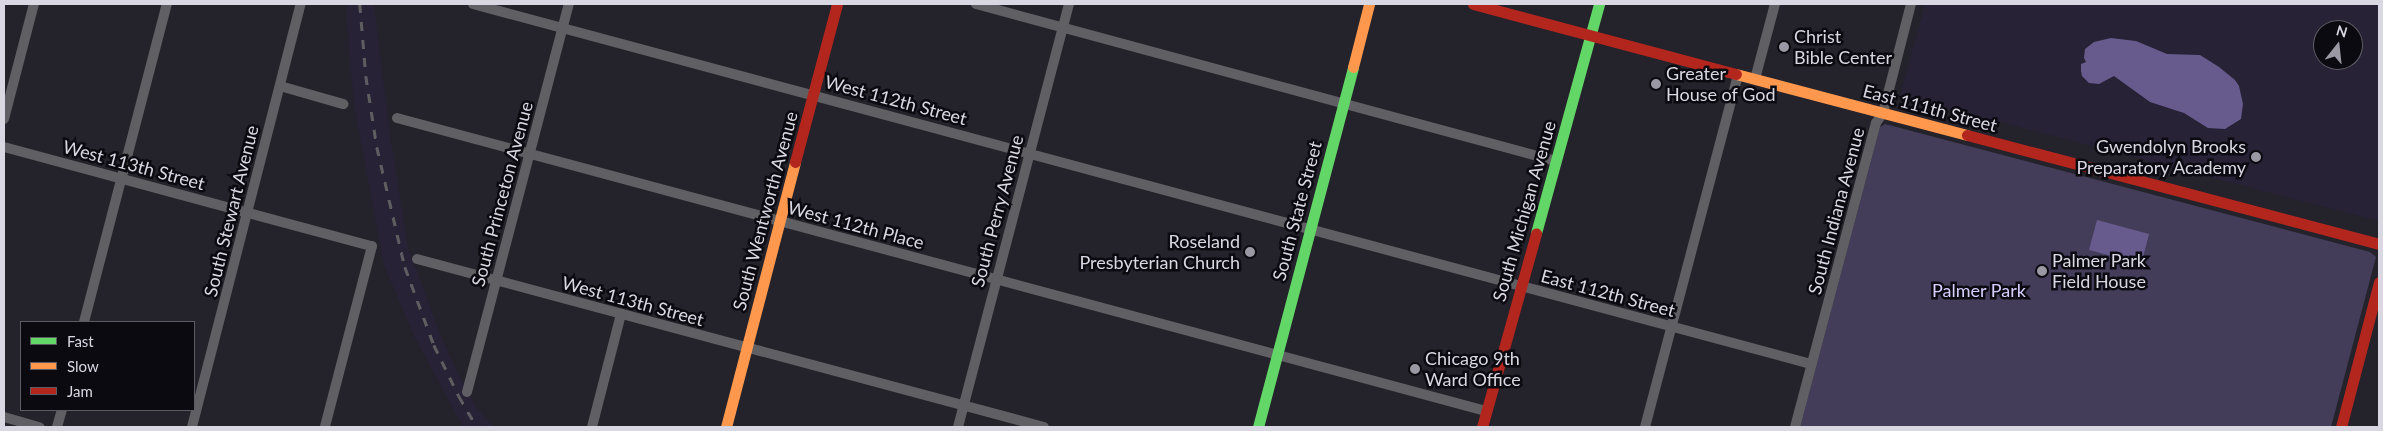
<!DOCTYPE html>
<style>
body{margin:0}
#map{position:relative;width:2383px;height:431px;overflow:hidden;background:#24222a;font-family:Lato,sans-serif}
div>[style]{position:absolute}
.built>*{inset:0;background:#272235}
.green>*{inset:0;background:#433d5a}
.water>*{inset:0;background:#665b8c;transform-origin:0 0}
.street>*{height:10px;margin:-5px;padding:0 5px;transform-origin:5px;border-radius:5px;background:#605f63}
.fast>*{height:11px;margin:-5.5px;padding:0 5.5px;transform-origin:5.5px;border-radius:5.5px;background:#63d668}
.slow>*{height:11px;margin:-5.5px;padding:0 5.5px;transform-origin:5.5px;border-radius:5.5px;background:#ff974d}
.jam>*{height:11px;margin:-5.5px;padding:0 5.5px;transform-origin:5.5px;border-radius:5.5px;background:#b3261e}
.rail>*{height:2.5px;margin-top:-1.25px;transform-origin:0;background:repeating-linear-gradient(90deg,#5e5e61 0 9px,transparent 0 18px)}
.dots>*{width:14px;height:14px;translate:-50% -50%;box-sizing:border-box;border:2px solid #0b0a10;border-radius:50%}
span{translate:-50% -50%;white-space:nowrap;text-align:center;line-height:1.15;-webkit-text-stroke:5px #0b0a10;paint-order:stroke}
.poi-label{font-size:18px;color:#d9d7e2}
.left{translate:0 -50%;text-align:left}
.right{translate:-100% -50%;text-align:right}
.street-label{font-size:18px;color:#d9d7e2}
.park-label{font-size:18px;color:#d7ceff}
.frame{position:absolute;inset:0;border:5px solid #d9d7e2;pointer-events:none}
.legend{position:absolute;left:20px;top:321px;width:175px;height:90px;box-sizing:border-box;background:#0b0a10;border:1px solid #5d5c64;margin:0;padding:6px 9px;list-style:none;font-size:15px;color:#d9d7e2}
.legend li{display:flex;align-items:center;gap:10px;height:25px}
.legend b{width:25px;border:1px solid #5d5c64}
.north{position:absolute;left:2313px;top:20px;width:50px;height:50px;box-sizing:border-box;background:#0b0a10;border:1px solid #5d5c64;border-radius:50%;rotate:16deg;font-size:14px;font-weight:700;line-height:20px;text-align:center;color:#d9d7e2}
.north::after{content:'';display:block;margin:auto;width:18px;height:22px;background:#9a98a2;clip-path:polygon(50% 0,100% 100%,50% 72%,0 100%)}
</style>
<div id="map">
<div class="built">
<i style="clip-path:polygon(347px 4px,374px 4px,390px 134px,408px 247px,440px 333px,458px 374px,475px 405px,494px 427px,463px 427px,415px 338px,384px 266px,354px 104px,347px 24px)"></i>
<i style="clip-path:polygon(evenodd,1925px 4px,2379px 4px,2378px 221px,1900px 96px,1925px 4px,2323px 30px,2353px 30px,2353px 60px,2323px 60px,2323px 30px)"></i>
</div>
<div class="green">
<i style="clip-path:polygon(1885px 124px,2370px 252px,2376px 257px,2331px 427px,1800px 427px,1880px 127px)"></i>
</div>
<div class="water">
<i style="clip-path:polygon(2111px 38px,2136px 41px,2167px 54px,2200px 55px,2219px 67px,2235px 80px,2239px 86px,2243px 104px,2241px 119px,2225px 129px,2208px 128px,2184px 113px,2150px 102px,2114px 76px,2099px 84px,2089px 83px,2082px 76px,2081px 71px,2081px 64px,2086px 62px,2084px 58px,2085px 49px,2094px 42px)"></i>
<i style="left:2097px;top:220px;width:54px;height:31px;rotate:15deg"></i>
</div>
<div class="street">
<i style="left:473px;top:4px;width:1386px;rotate:15.06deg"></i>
<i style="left:976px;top:4px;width:601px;rotate:15.15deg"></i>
<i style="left:1755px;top:79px;width:78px;rotate:-75.1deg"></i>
<i style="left:280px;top:86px;width:66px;rotate:15.9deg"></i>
<i style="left:397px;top:118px;width:1128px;rotate:15.06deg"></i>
<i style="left:4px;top:119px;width:119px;rotate:-75.4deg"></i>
<i style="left:4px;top:147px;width:381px;rotate:15.1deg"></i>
<i style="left:372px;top:246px;width:187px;rotate:104.6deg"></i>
<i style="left:417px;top:259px;width:649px;rotate:15deg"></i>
<i style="left:84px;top:322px;width:329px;rotate:-75.4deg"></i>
<i style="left:467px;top:392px;width:401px;rotate:-75.3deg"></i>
<i style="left:4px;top:417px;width:37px;rotate:16deg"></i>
<i style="left:57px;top:427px;width:18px;rotate:-74deg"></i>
<i style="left:192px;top:427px;width:437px;rotate:-75.6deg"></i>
<i style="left:592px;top:427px;width:117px;rotate:-75.6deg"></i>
<i style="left:958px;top:427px;width:437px;rotate:-75.3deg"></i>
<i style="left:1645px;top:427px;width:364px;rotate:-75.2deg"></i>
<i style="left:1795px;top:427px;width:315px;rotate:-75.1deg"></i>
<i style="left:1876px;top:123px;width:12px;rotate:-55deg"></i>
<i style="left:1883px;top:113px;width:113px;rotate:-75.6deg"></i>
</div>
<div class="fast">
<i style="left:1536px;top:233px;width:238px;rotate:-74.6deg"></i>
<i style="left:1258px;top:427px;width:372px;rotate:-75.2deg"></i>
</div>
<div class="slow">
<i style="left:1353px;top:67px;width:65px;rotate:-75.7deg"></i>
<i style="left:1736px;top:74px;width:239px;rotate:14.8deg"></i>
<i style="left:726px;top:427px;width:274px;rotate:-75.4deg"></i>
</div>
<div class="jam">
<i style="left:1473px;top:4px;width:272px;rotate:14.9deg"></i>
<i style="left:1967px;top:135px;width:426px;rotate:14.8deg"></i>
<i style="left:795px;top:162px;width:163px;rotate:-75.1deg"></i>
<i style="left:1482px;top:427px;width:201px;rotate:-74.4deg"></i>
<i style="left:2341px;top:427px;width:150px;rotate:-75.3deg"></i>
</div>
<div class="rail">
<i style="left:360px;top:4px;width:72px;rotate:85.2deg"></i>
<i style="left:366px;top:76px;width:72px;rotate:81.2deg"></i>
<i style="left:377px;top:147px;width:123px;rotate:76.9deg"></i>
<i style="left:405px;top:267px;width:83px;rotate:69.6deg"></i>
<i style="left:434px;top:345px;width:57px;rotate:63.9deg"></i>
<i style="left:459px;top:396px;width:36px;rotate:60deg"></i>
</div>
<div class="dots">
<i style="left:1784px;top:47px;background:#9a98a2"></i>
<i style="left:1656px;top:84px;background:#9a98a2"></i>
<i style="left:2256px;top:157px;background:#9a98a2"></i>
<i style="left:1250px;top:252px;background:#9a98a2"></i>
<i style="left:2042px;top:271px;background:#9a98a2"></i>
<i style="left:1415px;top:369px;background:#9a98a2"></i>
</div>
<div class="poi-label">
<span class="left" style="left:1794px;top:47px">Christ<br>Bible Center</span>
<span class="left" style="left:1666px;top:84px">Greater<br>House of God</span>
<span class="right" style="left:2246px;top:157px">Gwendolyn Brooks<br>Preparatory Academy</span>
<span class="right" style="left:1240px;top:252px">Roseland<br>Presbyterian Church</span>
<span class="left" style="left:2052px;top:271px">Palmer Park<br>Field House</span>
<span class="left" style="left:1425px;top:369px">Chicago 9th<br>Ward Office</span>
</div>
<div class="street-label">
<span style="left:896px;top:100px;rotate:15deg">West 112th Street</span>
<span style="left:1930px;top:108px;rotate:15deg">East 111th Street</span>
<span style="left:134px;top:165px;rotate:15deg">West 113th Street</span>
<span style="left:502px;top:194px;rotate:-75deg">South Princeton Avenue</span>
<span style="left:231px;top:211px;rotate:-76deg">South Stewart Avenue</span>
<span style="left:765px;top:211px;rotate:-75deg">South Wentworth Avenue</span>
<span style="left:997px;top:211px;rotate:-75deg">South Perry Avenue</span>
<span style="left:1297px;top:211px;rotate:-75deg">South State Street</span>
<span style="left:1524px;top:211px;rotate:-74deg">South Michigan Avenue</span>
<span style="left:1836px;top:211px;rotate:-75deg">South Indiana Avenue</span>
<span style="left:856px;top:225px;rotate:15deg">West 112th Place</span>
<span style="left:1608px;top:293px;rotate:15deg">East 112th Street</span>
<span style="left:633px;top:301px;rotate:15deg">West 113th Street</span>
</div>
<div class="park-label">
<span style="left:1979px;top:290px">Palmer Park</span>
</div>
<div class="frame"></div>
<ul class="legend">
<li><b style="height:6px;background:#63d668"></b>Fast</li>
<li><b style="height:6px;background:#ff974d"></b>Slow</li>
<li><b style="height:6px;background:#b3261e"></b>Jam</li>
</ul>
<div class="north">N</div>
</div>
